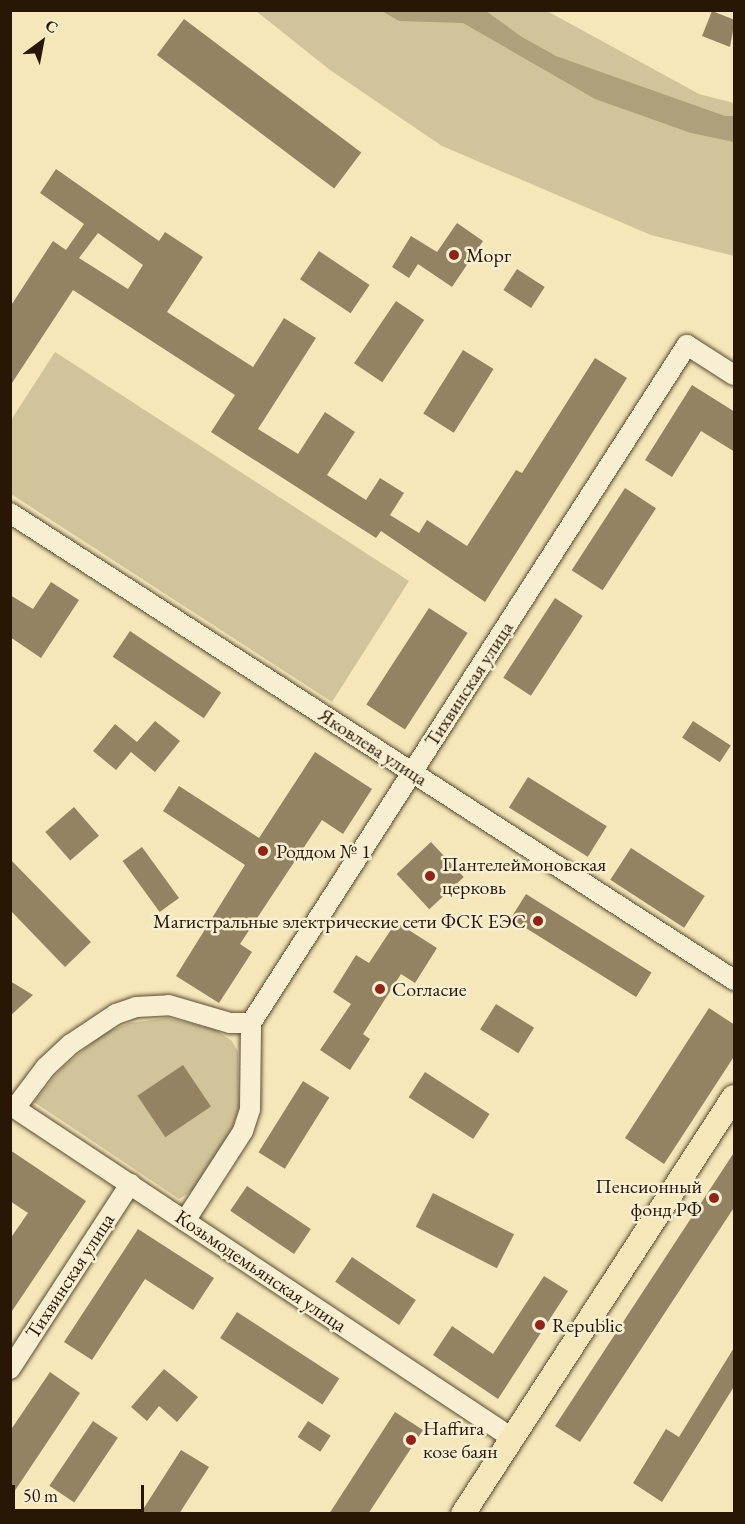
<!DOCTYPE html>
<meta charset="utf-8">
<style>
body{margin:0}
#map{position:relative;width:745px;height:1524px;overflow:hidden;background:#f5e7b9;font-family:"EB Garamond",serif}
div>[style]{position:absolute}
.green>*{inset:0;background:#d2c49a}
.water>*{inset:0;background:#afa07c}
.building>*{inset:0;background:#938363;transform-origin:0 0}
.roads{filter:drop-shadow(0 0 2px #5b4b32) drop-shadow(0 0 2px #5b4b32)}
.minor>*{height:20px;margin:-10px;padding:0 10px;transform-origin:10px;border-radius:10px;background:#f8efd2}
.major>*{height:24px;margin:-12px;padding:0 12px;transform-origin:12px;border-radius:12px;background:#f5e7b9}
.dots>*{width:16px;height:16px;translate:-50% -50%;box-sizing:border-box;border:3px solid #f8efd2;border-radius:50%}
span{translate:-50% -50%;white-space:nowrap;text-align:center;line-height:1.15;-webkit-text-stroke:5px #f8efd2;paint-order:stroke}
.poi-label{font-size:20px;color:#281705}
.left{translate:0 -50%;text-align:left}
.right{translate:-100% -50%;text-align:right}
.street-label{font-size:20px;color:#281705}
.frame{position:absolute;inset:0;border:12px solid #281705;pointer-events:none}
.north{position:absolute;left:12px;top:12px;width:60px;height:60px;-webkit-text-stroke:4px #f8efd2;paint-order:stroke;rotate:32deg;font-size:16px;font-weight:700;line-height:24px;text-align:center;color:#281705}
.north::after{content:'';display:block;margin:auto;width:21px;height:27px;background:#281705;clip-path:polygon(50% 0,100% 100%,50% 72%,0 100%)}
.scale{position:absolute;left:12px;top:1485px;width:132px;height:27px;box-sizing:border-box;border:3px solid #281705;border-top:0;padding-left:8px;font-size:18px;line-height:21px;white-space:nowrap;color:#281705;-webkit-text-stroke:4px #f8efd2;paint-order:stroke}
</style>
<div id="map">
<div class="green">
<i style="clip-path:polygon(256px 11px,547px 11px,699px 94px,734px 103px,734px 256px,651px 235px,442px 146px,330px 70px)"></i>
<i style="clip-path:polygon(55px 352px,409px 581px,332px 702px,11px 494px,11px 420px)"></i>
<i style="clip-path:polygon(167px 1018px,214px 1029px,232px 1041px,238px 1052px,239px 1108px,231px 1131px,193px 1190px,179px 1199px,34px 1102px,61px 1069px,103px 1034px,129px 1023px)"></i>
</div>
<div class="water">
<i style="clip-path:polygon(382px 11px,486px 11px,522px 37px,556px 56px,725px 116px,734px 116px,734px 142px,691px 133px,595px 99px,463px 23px,399px 21px)"></i>
</div>
<div class="building">
<i style="clip-path:polygon(712px 11px,735px 20px,730px 47px,702px 36px)"></i>
<i style="left:184px;top:19px;width:222px;height:45px;rotate:37deg"></i>
<i style="clip-path:polygon(evenodd,56px 169px,159px 241px,165px 232px,203px 257px,167px 312px,253px 367px,284px 318px,316px 338px,258px 429px,298px 454px,325px 412px,355px 432px,327px 475px,366px 500px,380px 478px,404px 493px,390px 515px,419px 533px,427px 520px,467px 546px,516px 470px,522px 473px,595px 358px,627px 378px,485px 602px,381px 531px,376px 538px,211px 432px,235px 395px,73px 290px,10px 386px,10px 307px,53px 241px,66px 250px,84px 224px,40px 193px,56px 169px,98px 233px,143px 265px,128px 289px,79px 258px,98px 233px)"></i>
<i style="clip-path:polygon(457px 223px,483px 241px,452px 287px,418px 264px,409px 278px,392px 267px,411px 236px,437px 252px)"></i>
<i style="left:319px;top:251px;width:61px;height:34px;rotate:34deg"></i>
<i style="left:517px;top:269px;width:33px;height:25px;rotate:33deg"></i>
<i style="left:396px;top:301px;width:34px;height:75px;rotate:34deg"></i>
<i style="left:463px;top:350px;width:36px;height:75px;rotate:32deg"></i>
<i style="clip-path:polygon(692px 385px,735px 412px,735px 452px,701px 431px,672px 477px,645px 460px)"></i>
<i style="left:625px;top:488px;width:37px;height:98px;rotate:33deg"></i>
<i style="clip-path:polygon(51px 582px,79px 600px,41px 658px,10px 637px,10px 595px,33px 609px)"></i>
<i style="left:555px;top:598px;width:33px;height:95px;rotate:33deg"></i>
<i style="left:429px;top:608px;width:46px;height:115px;rotate:33deg"></i>
<i style="left:130px;top:631px;width:110px;height:31px;rotate:34deg"></i>
<i style="clip-path:polygon(155px 721px,180px 741px,155px 772px,131px 752px,116px 770px,93px 751px,115px 724px,137px 742px)"></i>
<i style="left:693px;top:721px;width:45px;height:20px;rotate:33deg"></i>
<i style="clip-path:polygon(315px 752px,372px 789px,343px 834px,322px 820px,240px 944px,252px 952px,219px 1003px,176px 976px,245px 865px,163px 811px,179px 786px,259px 838px)"></i>
<i style="left:528px;top:777px;width:93px;height:36px;rotate:32deg"></i>
<i style="left:74px;top:807px;width:38px;height:38px;rotate:49deg"></i>
<i style="left:431px;top:842px;width:48px;height:47px;rotate:47deg"></i>
<i style="left:142px;top:847px;width:63px;height:24px;rotate:54deg"></i>
<i style="left:631px;top:848px;width:88px;height:38px;rotate:33deg"></i>
<i style="clip-path:polygon(10px 859px,91px 942px,65px 967px,10px 910px)"></i>
<i style="left:526px;top:894px;width:148px;height:29px;rotate:32deg"></i>
<i style="clip-path:polygon(396px 922px,437px 948px,415px 983px,401px 974px,363px 1034px,370px 1039px,350px 1070px,320px 1050px,351px 1004px,333px 992px,356px 955px,369px 963px)"></i>
<i style="clip-path:polygon(10px 981px,33px 995px,10px 1016px)"></i>
<i style="left:496px;top:1004px;width:45px;height:30px;rotate:32deg"></i>
<i style="clip-path:polygon(709px 1008px,735px 1025px,735px 1055px,664px 1164px,625px 1138px)"></i>
<i style="left:183px;top:1065px;width:50px;height:55px;rotate:56deg"></i>
<i style="left:425px;top:1072px;width:77px;height:30px;rotate:33deg"></i>
<i style="left:303px;top:1081px;width:31px;height:84px;rotate:32deg"></i>
<i style="clip-path:polygon(10px 1150px,86px 1201px,10px 1314px,10px 1239px,28px 1213px,10px 1201px)"></i>
<i style="clip-path:polygon(735px 1151px,735px 1206px,580px 1442px,555px 1426px)"></i>
<i style="left:247px;top:1186px;width:77px;height:30px;rotate:34deg"></i>
<i style="left:433px;top:1193px;width:91px;height:38px;rotate:27deg"></i>
<i style="clip-path:polygon(138px 1229px,214px 1278px,193px 1310px,145px 1279px,92px 1360px,64px 1342px)"></i>
<i style="left:352px;top:1257px;width:77px;height:30px;rotate:34deg"></i>
<i style="clip-path:polygon(544px 1276px,568px 1291px,498px 1399px,433px 1355px,452px 1326px,493px 1354px)"></i>
<i style="left:237px;top:1312px;width:122px;height:31px;rotate:33deg"></i>
<i style="clip-path:polygon(735px 1346px,735px 1385px,662px 1502px,633px 1483px,666px 1429px,679px 1437px)"></i>
<i style="clip-path:polygon(164px 1369px,198px 1397px,177px 1422px,159px 1406px,147px 1421px,131px 1407px)"></i>
<i style="clip-path:polygon(50px 1372px,80px 1393px,10px 1498px,10px 1431px)"></i>
<i style="clip-path:polygon(395px 1412px,423px 1430px,368px 1514px,329px 1514px)"></i>
<i style="left:93px;top:1421px;width:30px;height:78px;rotate:34deg"></i>
<i style="left:308px;top:1421px;width:27px;height:19px;rotate:33deg"></i>
<i style="clip-path:polygon(181px 1450px,209px 1467px,179px 1514px,140px 1514px)"></i>
</div>
<div class="roads">
<div class="minor">
<i style="left:10px;top:513px;width:862px;rotate:32.82deg"></i>
<i style="left:10px;top:1105px;width:602px;rotate:33.56deg"></i>
<i style="left:15px;top:1108px;width:51px;rotate:-52.9deg"></i>
<i style="left:46px;top:1067px;width:34px;rotate:-43deg"></i>
<i style="left:71px;top:1044px;width:54px;rotate:-33.7deg"></i>
<i style="left:116px;top:1014px;width:21px;rotate:-19deg"></i>
<i style="left:136px;top:1007px;width:33px;rotate:-3deg"></i>
<i style="left:169px;top:1005px;width:64px;rotate:16.4deg"></i>
<i style="left:230px;top:1023px;width:21px"></i>
<i style="left:185px;top:1221px;width:107px;rotate:-57.2deg"></i>
<i style="left:243px;top:1131px;width:23px;rotate:-72deg"></i>
<i style="left:250px;top:1109px;width:86px;rotate:-89.3deg"></i>
<i style="left:251px;top:1023px;width:806px;rotate:-57.26deg"></i>
<i style="left:687px;top:345px;width:56px;rotate:32.6deg"></i>
<i style="left:10px;top:1369px;width:221px;rotate:-57deg"></i>
</div>
<div class="major">
<i style="left:463px;top:1514px;width:497px;rotate:-57deg"></i>
</div>
</div>
<div class="dots">
<i style="left:454px;top:255px;background:#8f2418"></i>
<i style="left:263px;top:851px;background:#8f2418"></i>
<i style="left:430px;top:876px;background:#8f2418"></i>
<i style="left:538px;top:921px;background:#8f2418"></i>
<i style="left:380px;top:989px;background:#8f2418"></i>
<i style="left:714px;top:1198px;background:#8f2418"></i>
<i style="left:540px;top:1325px;background:#8f2418"></i>
<i style="left:411px;top:1440px;background:#8f2418"></i>
</div>
<div class="poi-label">
<span class="left" style="left:466px;top:255px">Морг</span>
<span class="left" style="left:276px;top:851px">Роддом № 1</span>
<span class="left" style="left:442px;top:876px">Пантелеймоновская<br>церковь</span>
<span class="right" style="left:526px;top:921px">Магистральные электрические сети ФСК ЕЭС</span>
<span class="left" style="left:392px;top:989px">Согласие</span>
<span class="right" style="left:702px;top:1198px">Пенсионный<br>фонд РФ</span>
<span class="left" style="left:552px;top:1325px">Republic</span>
<span class="left" style="left:423px;top:1440px">Наffига<br>козе баян</span>
</div>
<div class="street-label">
<span style="left:469px;top:684px;rotate:-57deg">Тихвинская улица</span>
<span style="left:373px;top:747px;rotate:33deg">Яковлева улица</span>
<span style="left:261px;top:1271px;rotate:34deg">Козьмодемьянская улица</span>
<span style="left:70px;top:1276px;rotate:-57deg">Тихвинская улица</span>
</div>
<div class="frame"></div>
<div class="north">С</div>
<div class="scale">50 m</div>
</div>
